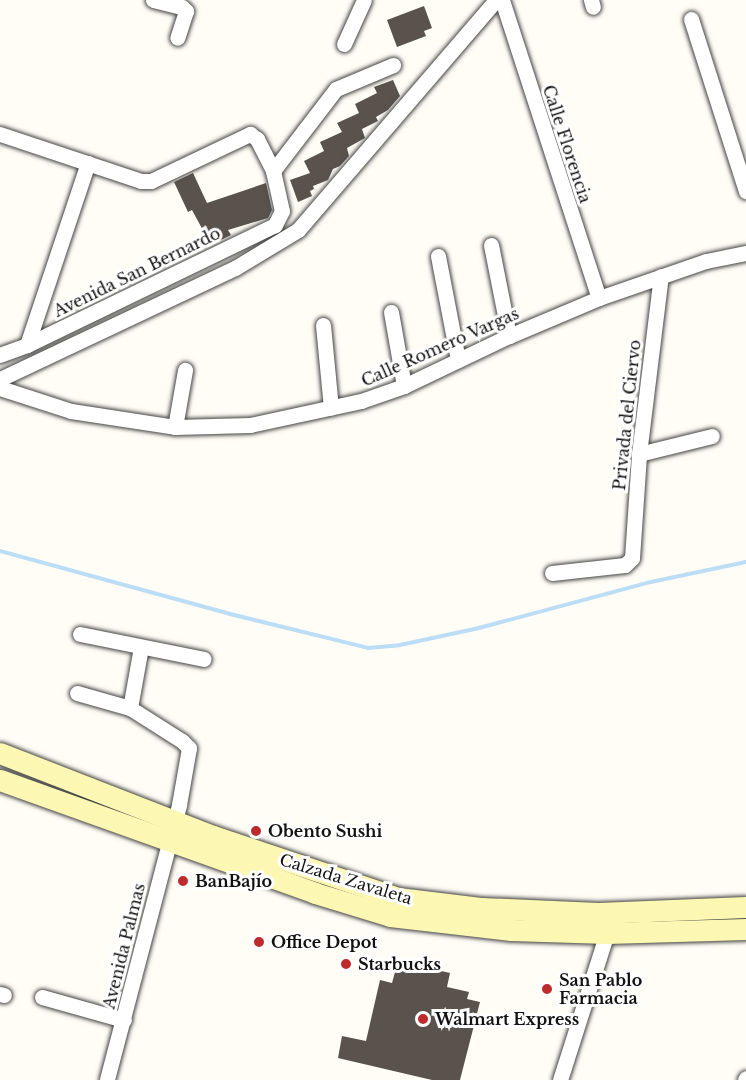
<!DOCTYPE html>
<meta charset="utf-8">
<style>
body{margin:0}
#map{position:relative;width:746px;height:1080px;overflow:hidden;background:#fffdf5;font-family:"Libre Baskerville",serif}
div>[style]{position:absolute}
.stream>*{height:4px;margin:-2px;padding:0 2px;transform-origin:2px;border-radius:2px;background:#bbddf5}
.building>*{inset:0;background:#59524d}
.roads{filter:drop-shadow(0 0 2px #444) drop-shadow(0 0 2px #444)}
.street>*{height:15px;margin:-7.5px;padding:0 7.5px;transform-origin:7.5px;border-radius:7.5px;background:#fff}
.secondary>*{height:21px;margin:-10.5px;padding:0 10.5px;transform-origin:10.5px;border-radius:10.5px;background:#fcf7b2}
.dots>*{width:16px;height:16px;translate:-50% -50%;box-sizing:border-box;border:3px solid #fff;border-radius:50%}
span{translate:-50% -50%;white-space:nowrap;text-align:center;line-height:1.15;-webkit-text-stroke:6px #fff;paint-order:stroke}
.street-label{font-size:16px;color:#111}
.poi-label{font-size:16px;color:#111;font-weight:700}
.left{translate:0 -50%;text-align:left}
</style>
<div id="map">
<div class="stream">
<i style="left:0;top:551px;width:238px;rotate:15.3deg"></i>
<i style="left:230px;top:614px;width:142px;rotate:13.8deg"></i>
<i style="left:368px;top:648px;width:32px;rotate:-5deg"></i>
<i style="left:400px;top:645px;width:81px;rotate:-12.1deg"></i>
<i style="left:479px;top:628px;width:178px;rotate:-15deg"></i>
<i style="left:651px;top:582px;width:97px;rotate:-11.9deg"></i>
</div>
<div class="building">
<i style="clip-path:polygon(424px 6px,432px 28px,424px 31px,426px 36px,397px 47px,387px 20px)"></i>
<i style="clip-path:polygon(393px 80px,400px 96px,388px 110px,376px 117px,378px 121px,362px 129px,365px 138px,347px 148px,349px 156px,340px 166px,333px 169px,328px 180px,313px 186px,314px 189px,310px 191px,312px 196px,298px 202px,290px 180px,310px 173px,304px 161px,324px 151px,320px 142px,342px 132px,337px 123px,359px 113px,355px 104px,377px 93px,374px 87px)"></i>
<i style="clip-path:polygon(193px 173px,207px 203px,266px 183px,272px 210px,268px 218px,228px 230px,231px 235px,211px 245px,192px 210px,188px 212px,174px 182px)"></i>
<i style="clip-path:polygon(398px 961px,450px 973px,447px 987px,469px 992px,467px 999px,480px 1002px,460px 1080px,432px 1080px,338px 1058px,342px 1036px,366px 1041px,380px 980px,392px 983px)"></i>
</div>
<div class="roads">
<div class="street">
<i style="left:153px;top:0;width:30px;rotate:14deg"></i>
<i style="left:182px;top:7px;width:6px;rotate:45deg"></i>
<i style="left:186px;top:11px;width:28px;rotate:108deg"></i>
<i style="left:502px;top:0;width:313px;rotate:72deg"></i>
<i style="left:591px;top:0;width:7px;rotate:74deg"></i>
<i style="left:691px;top:19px;width:181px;rotate:72.3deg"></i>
<i style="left:344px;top:44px;width:48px;rotate:-65.6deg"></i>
<i style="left:0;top:134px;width:149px;rotate:18.4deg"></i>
<i style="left:141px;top:181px;width:10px"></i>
<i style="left:151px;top:181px;width:110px;rotate:-25.4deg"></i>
<i style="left:250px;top:134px;width:9px;rotate:36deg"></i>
<i style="left:257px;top:139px;width:36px;rotate:63deg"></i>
<i style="left:273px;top:171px;width:41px;rotate:77.3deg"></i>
<i style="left:282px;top:211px;width:16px;rotate:117deg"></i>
<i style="left:275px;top:225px;width:276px;rotate:154.2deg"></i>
<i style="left:27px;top:345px;width:29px;rotate:160deg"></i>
<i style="left:273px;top:171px;width:103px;rotate:-52.5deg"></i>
<i style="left:336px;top:89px;width:62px;rotate:-22.8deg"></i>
<i style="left:491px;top:245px;width:93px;rotate:78.8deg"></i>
<i style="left:438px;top:256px;width:106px;rotate:79.1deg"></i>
<i style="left:391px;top:312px;width:75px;rotate:80deg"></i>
<i style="left:323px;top:325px;width:83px;rotate:84.5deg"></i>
<i style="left:27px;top:345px;width:192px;rotate:-71.5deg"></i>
<i style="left:0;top:379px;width:260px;rotate:-25.3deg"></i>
<i style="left:235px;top:268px;width:74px;rotate:-31.1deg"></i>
<i style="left:298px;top:230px;width:303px;rotate:-49.3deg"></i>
<i style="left:0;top:388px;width:75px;rotate:17.9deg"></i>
<i style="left:71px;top:411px;width:105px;rotate:8.7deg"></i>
<i style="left:175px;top:427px;width:75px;rotate:-1.5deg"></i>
<i style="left:250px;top:425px;width:114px;rotate:-12.2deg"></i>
<i style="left:361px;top:401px;width:46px;rotate:-19.2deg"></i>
<i style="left:404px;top:386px;width:116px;rotate:-25.5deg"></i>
<i style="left:509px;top:336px;width:98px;rotate:-22.9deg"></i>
<i style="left:599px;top:298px;width:113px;rotate:-19.1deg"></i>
<i style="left:706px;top:261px;width:41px;rotate:-11.3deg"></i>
<i style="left:175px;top:427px;width:58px;rotate:-80deg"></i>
<i style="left:639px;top:454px;width:75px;rotate:-13.9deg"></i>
<i style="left:552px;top:573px;width:73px;rotate:-6.3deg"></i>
<i style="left:625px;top:565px;width:10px;rotate:-45deg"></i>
<i style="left:632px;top:558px;width:104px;rotate:-86.1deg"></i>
<i style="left:639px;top:454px;width:179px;rotate:-83deg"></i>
<i style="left:80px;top:634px;width:126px;rotate:11.4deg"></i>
<i style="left:77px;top:693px;width:55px;rotate:15.8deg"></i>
<i style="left:130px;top:708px;width:62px;rotate:32.4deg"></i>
<i style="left:182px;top:741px;width:10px;rotate:45deg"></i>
<i style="left:189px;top:748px;width:58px;rotate:100deg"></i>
<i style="left:179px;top:805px;width:284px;rotate:104.7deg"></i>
<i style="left:130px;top:708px;width:62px;rotate:-79.8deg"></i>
<i style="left:0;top:994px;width:4px;rotate:14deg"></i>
<i style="left:42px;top:997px;width:85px;rotate:15.7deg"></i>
<i style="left:560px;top:1080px;width:154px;rotate:-72.3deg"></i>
<i style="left:745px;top:1080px;width:2px;rotate:-63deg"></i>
</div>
<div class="secondary">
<i style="left:0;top:753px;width:229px;rotate:21.3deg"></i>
<i style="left:213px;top:836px;width:195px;rotate:18.5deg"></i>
<i style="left:398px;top:898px;width:85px;rotate:6.8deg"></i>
<i style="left:482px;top:908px;width:116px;rotate:2.5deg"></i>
<i style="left:598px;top:913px;width:148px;rotate:-2.3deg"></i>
<i style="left:0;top:780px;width:335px;rotate:19.7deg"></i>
<i style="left:315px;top:893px;width:78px;rotate:17deg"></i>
<i style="left:390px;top:916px;width:122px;rotate:6.6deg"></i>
<i style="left:511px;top:930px;width:96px;rotate:1.8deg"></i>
<i style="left:607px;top:933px;width:139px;rotate:-1.6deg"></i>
</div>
</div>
<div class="dots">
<i style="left:256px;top:831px;background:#be2b2c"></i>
<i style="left:183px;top:881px;background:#be2b2c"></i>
<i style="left:259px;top:942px;background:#be2b2c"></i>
<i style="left:346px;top:964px;background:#be2b2c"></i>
<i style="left:547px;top:989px;background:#be2b2c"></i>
<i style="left:423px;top:1019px;background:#be2b2c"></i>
</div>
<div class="street-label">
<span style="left:567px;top:144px;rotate:72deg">Calle Florencia</span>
<span style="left:137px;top:272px;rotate:-26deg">Avenida San Bernardo</span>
<span style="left:440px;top:347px;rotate:-24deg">Calle Romero Vargas</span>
<span style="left:627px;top:415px;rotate:-84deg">Privada del Ciervo</span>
<span style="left:346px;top:879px;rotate:17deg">Calzada Zavaleta</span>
<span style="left:124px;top:946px;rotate:-76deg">Avenida Palmas</span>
</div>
<div class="poi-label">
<span class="left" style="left:268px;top:831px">Obento Sushi</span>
<span class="left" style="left:195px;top:881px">BanBajío</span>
<span class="left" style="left:271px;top:942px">Office Depot</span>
<span class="left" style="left:358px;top:964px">Starbucks</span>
<span class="left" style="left:559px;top:989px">San Pablo<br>Farmacia</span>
<span class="left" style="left:435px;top:1019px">Walmart Express</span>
</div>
</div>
